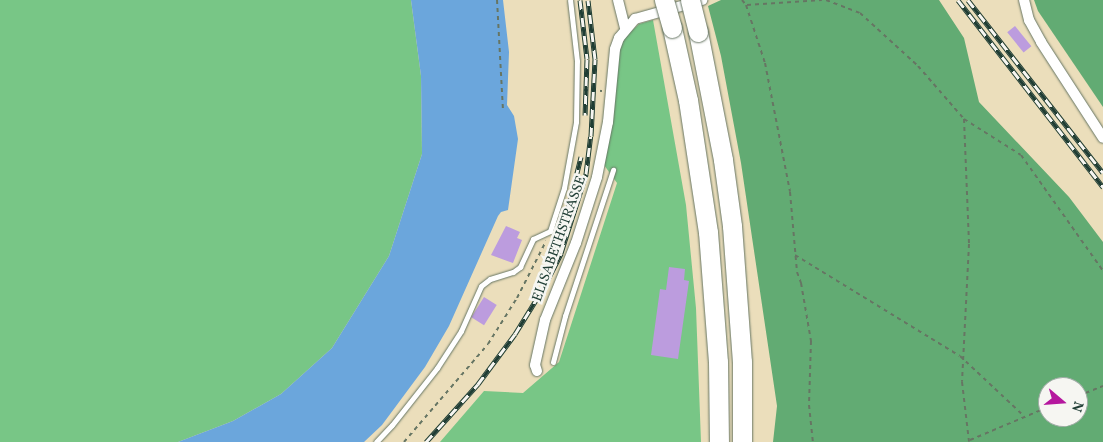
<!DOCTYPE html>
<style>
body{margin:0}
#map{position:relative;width:1103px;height:442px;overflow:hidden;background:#ebdebb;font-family:Vollkorn,serif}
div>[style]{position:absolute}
.green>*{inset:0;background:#78c686}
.forest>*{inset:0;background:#62ab73}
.water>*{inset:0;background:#6ba6dc}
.building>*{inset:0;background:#bc9cde;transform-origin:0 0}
.path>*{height:2px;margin-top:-1px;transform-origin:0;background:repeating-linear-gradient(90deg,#667563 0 4px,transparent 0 8px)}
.roads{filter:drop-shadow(0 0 1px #667563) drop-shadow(0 0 1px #667563)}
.lane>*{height:5px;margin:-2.5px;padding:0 2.5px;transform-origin:2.5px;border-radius:2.5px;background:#fff}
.street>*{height:10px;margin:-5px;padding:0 5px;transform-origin:5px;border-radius:5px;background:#fff}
.highway>*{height:19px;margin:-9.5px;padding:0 9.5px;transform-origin:9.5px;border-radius:9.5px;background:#fff}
.rail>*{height:5px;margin-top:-2.5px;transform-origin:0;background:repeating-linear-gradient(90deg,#f6f6f2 0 9px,#1f3d34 0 18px);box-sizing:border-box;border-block:1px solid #1f3d34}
.bridges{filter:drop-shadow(0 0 1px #667563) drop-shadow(0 0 1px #667563)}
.highway-bridge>*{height:19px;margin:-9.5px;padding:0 9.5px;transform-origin:9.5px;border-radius:9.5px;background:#fff}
span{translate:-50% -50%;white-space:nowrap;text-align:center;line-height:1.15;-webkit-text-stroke:5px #f6f6f2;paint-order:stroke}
.street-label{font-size:14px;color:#1f3d34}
.north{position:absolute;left:1038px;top:377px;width:50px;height:50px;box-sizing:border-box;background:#f6f6f2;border:1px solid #a0aca6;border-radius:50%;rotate:108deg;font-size:14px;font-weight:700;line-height:20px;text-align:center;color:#1f3d34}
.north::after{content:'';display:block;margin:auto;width:18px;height:22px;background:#b5179e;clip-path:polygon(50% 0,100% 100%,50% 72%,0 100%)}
</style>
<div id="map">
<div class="green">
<i style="clip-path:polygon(0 0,411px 0,421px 76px,422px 154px,389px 256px,332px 348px,281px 394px,233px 421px,178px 442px,0 442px)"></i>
<i style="clip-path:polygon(653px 20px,686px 205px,696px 308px,701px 442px,440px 442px,484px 391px,523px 393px,559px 362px,617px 183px,604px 165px,618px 50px,625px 37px,639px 24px)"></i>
</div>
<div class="forest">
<i style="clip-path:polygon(evenodd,721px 0,939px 0,964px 38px,979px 102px,1069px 197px,1103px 242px,1103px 442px,773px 442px,777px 406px,741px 163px,721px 56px,708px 6px,721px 0,1048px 387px,1078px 387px,1078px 417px,1048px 417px,1048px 387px)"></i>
<i style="clip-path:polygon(1034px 0,1103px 0,1103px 107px,1038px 11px)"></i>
</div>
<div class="water">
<i style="clip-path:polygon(411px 0,503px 0,509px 52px,507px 105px,514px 116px,518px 139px,508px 210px,501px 212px,498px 216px,449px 326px,425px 367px,382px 425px,364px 442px,178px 442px,233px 421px,281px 394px,332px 348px,389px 256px,422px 154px,421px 76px)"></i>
</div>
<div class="building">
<i style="left:1015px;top:26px;width:26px;height:10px;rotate:51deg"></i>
<i style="clip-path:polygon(506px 226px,520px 232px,517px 238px,522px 240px,513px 263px,491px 255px)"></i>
<i style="clip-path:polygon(669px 267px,685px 269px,684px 280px,689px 281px,678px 359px,651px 355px,660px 289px,666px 290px)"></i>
<i style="left:484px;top:297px;width:15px;height:24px;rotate:32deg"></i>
</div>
<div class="path">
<i style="left:497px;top:0;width:111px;rotate:86.9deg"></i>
<i style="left:742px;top:0;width:6px;rotate:51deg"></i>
<i style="left:746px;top:5px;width:61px;rotate:71.9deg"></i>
<i style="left:765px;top:63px;width:131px;rotate:79deg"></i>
<i style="left:790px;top:192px;width:80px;rotate:85deg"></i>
<i style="left:797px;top:272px;width:12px;rotate:70deg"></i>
<i style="left:801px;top:283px;width:59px;rotate:80.2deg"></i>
<i style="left:811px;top:341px;width:64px;rotate:91.8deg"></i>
<i style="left:809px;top:405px;width:37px;rotate:84deg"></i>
<i style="left:826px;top:0;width:36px;rotate:21deg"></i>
<i style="left:860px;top:13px;width:79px;rotate:42.4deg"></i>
<i style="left:918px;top:66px;width:70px;rotate:49deg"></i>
<i style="left:964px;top:119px;width:67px;rotate:32.3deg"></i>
<i style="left:1021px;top:155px;width:142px;rotate:54.7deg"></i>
<i style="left:747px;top:5px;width:75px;rotate:-3.8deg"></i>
<i style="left:584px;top:90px;width:18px;rotate:3deg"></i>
<i style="left:964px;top:119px;width:125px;rotate:87.7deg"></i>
<i style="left:969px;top:244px;width:138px;rotate:92.9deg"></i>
<i style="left:962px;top:382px;width:60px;rotate:83.3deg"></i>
<i style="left:795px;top:255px;width:193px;rotate:31.5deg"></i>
<i style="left:960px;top:356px;width:88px;rotate:43.2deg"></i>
<i style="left:1078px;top:396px;width:27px;rotate:-22deg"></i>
<i style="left:970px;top:440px;width:85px;rotate:-22.9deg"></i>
<i style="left:404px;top:442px;width:129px;rotate:-49.4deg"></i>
<i style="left:488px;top:344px;width:54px;rotate:-57.8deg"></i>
<i style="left:517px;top:298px;width:64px;rotate:-63deg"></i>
</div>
<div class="roads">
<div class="lane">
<i style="left:553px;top:362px;width:48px;rotate:-75.4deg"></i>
<i style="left:565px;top:316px;width:154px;rotate:-71.8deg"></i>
<i style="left:376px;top:442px;width:23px;rotate:-47deg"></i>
<i style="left:392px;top:425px;width:73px;rotate:-51.7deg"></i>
<i style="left:437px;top:368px;width:44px;rotate:-57deg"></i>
<i style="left:461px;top:331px;width:49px;rotate:-66deg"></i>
<i style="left:481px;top:286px;width:11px;rotate:-38deg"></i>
<i style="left:490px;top:279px;width:24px;rotate:-17deg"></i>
<i style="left:513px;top:272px;width:9px;rotate:-36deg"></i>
<i style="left:520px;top:267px;width:31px;rotate:-65deg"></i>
<i style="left:533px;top:239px;width:19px;rotate:-25deg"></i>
<i style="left:550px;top:231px;width:45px;rotate:-72deg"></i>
<i style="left:564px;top:188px;width:67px;rotate:-79.7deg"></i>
<i style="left:576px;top:122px;width:61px;rotate:-89.1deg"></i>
<i style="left:577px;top:61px;width:61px;rotate:-96.5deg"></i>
</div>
<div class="street">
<i style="left:618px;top:0;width:29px;rotate:76deg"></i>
<i style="left:1024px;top:0;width:21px;rotate:76deg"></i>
<i style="left:1029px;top:20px;width:25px;rotate:61deg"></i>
<i style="left:1041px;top:42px;width:114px;rotate:57.1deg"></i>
<i style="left:537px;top:371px;width:6px;rotate:-108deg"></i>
<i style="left:535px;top:365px;width:46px;rotate:-77.5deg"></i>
<i style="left:545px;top:320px;width:83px;rotate:-68.1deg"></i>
<i style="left:576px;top:243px;width:69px;rotate:-72.3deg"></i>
<i style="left:597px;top:177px;width:56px;rotate:-78.7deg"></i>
<i style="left:608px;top:122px;width:73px;rotate:-84.5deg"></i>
<i style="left:615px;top:49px;width:12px;rotate:-70deg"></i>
<i style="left:619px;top:38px;width:25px;rotate:-50deg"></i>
<i style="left:635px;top:19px;width:70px;rotate:-15.8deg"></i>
</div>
<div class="highway">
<i style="left:672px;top:28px;width:74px;rotate:77.5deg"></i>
<i style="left:688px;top:100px;width:134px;rotate:81.4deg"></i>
<i style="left:708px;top:232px;width:130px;rotate:85.6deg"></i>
<i style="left:718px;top:362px;width:80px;rotate:89.3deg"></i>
<i style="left:698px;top:32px;width:130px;rotate:78.9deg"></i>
<i style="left:723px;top:160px;width:67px;rotate:82.2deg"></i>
<i style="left:732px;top:226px;width:136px;rotate:85.8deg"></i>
<i style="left:742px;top:362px;width:80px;rotate:90deg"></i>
</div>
</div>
<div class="rail">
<i style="left:580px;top:0;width:59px;rotate:83.2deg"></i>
<i style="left:587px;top:59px;width:56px;rotate:92deg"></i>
<i style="left:958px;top:0;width:237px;rotate:52.2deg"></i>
<i style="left:968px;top:0;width:219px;rotate:52deg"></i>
<i style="left:547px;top:264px;width:55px;rotate:-68.6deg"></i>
<i style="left:567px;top:213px;width:58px;rotate:-76deg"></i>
<i style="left:426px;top:442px;width:78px;rotate:-48.1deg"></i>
<i style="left:478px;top:384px;width:62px;rotate:-53.5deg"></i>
<i style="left:515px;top:334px;width:55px;rotate:-58.3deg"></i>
<i style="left:544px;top:287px;width:38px;rotate:-63deg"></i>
<i style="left:561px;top:253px;width:83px;rotate:-72.4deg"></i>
<i style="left:586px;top:174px;width:38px;rotate:-83deg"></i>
<i style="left:591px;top:136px;width:77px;rotate:-87deg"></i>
<i style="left:595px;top:59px;width:59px;rotate:-96.8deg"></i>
</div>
<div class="bridges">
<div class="highway-bridge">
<i style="left:664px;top:0;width:29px;rotate:74deg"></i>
<i style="left:690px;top:0;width:33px;rotate:76deg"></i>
</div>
</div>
<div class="street-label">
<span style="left:560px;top:239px;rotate:-70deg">ELISABETHSTRASSE</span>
</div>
<div class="north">N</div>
</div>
